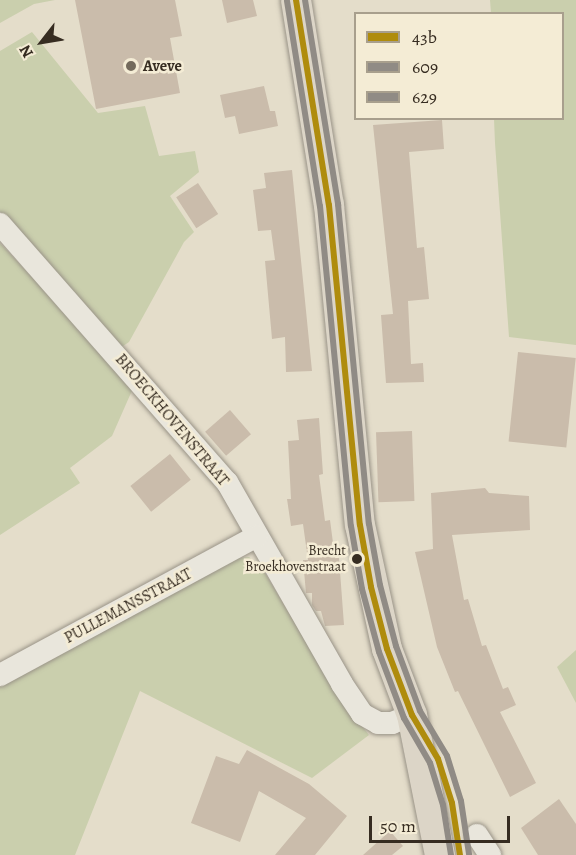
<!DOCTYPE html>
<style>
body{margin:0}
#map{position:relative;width:576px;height:855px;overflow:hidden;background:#e4ddca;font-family:Alegreya,serif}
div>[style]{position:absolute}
.green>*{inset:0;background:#cacfad}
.building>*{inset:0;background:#cabcab;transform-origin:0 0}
.roads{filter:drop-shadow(0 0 2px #999387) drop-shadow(0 0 2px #999387)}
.minor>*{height:22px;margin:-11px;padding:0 11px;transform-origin:11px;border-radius:11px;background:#e9e6dc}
.major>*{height:30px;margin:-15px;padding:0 15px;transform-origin:15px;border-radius:15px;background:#dcd5c7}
.bus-1>*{height:6px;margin:-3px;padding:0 3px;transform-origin:3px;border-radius:3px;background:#af8c0d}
.bus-2>*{height:6px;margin:-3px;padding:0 3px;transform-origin:3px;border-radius:3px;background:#908b85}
.bus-3>*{height:6px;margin:-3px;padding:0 3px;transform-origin:3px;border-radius:3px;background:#908b85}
.dots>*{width:16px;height:16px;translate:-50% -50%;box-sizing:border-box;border:3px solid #f4ecd5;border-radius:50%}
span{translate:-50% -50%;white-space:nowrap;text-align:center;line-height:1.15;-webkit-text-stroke:5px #f4ecd5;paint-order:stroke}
.bus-label{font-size:14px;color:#362c21}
.right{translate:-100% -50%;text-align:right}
.poi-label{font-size:16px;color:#362c21;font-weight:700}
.left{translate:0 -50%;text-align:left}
.street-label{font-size:16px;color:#362c21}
.legend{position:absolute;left:354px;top:12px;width:210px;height:108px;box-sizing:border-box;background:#f4ecd5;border:2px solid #a89f8d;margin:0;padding:8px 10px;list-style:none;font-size:18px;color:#362c21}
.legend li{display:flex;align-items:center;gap:12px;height:30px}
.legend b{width:30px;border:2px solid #a89f8d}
.north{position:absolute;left:12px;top:12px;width:60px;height:60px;-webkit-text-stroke:4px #f4ecd5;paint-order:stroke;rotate:239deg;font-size:16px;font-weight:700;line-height:24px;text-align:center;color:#362c21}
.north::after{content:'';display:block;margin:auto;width:21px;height:27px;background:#362c21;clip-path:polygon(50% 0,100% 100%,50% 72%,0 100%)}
.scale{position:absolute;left:369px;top:816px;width:141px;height:27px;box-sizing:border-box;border:3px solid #362c21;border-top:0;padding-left:8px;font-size:18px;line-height:21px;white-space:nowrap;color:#362c21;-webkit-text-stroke:4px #f4ecd5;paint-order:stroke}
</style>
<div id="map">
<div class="green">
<i style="clip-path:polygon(0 0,55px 0,34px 4px,0 23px)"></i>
<i style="clip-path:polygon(490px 0,576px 0,576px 345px,509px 337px,495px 143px,494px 119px,562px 118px,562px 14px,491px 13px)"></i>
<i style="clip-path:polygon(32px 32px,98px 113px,145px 106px,159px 156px,195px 151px,199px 172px,170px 196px,194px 232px,184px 242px,129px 342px,120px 348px,0 212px,0 51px)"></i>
<i style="clip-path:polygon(0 243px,134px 386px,112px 436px,70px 468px,80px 483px,0 535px)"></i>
<i style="clip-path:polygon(249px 557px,262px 568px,340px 698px,369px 735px,312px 778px,140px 691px,75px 855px,0 855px,0 683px,229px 559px)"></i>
<i style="clip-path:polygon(576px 650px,576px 703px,557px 667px)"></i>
</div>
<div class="building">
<i style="clip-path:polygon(75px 0,175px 0,182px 36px,170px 38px,180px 93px,96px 109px)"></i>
<i style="clip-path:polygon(222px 0,253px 0,257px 16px,227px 23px)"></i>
<i style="clip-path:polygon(264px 86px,270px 111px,275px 111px,278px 126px,239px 134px,235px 116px,225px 118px,220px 95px)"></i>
<i style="clip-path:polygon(442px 120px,444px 149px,409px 152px,417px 248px,424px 247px,429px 299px,408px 301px,411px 364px,423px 363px,424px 382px,386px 383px,381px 315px,393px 314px,373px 125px)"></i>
<i style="clip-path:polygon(292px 170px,312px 371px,286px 372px,285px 337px,272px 339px,265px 261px,275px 260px,271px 230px,258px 231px,253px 190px,266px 188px,264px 173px)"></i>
<i style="left:198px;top:183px;width:37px;height:26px;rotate:57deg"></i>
<i style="left:518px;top:352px;width:58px;height:90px;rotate:6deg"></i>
<i style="left:230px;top:410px;width:32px;height:33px;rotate:49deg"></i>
<i style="clip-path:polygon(319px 418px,323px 474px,319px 475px,325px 521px,330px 520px,335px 558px,339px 558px,344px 625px,325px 626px,321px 611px,316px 611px,312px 605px,312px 593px,306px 593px,303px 560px,308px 560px,303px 524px,291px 526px,287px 499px,291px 499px,288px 441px,299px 440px,297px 420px)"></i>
<i style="left:412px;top:431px;width:70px;height:36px;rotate:88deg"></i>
<i style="left:170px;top:454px;width:33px;height:51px;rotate:51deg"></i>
<i style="clip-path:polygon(485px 488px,489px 493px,529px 496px,530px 530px,452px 535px,464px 600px,468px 599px,482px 646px,486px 645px,503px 689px,508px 687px,516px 705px,500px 712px,536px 783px,510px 797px,458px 691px,455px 692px,437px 647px,415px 552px,433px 549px,431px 493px)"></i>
<i style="clip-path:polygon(247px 750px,309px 784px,347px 816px,315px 855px,275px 855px,306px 818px,259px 791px,240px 842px,191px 823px,216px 756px,239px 764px)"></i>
<i style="clip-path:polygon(559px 799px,576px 824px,576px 855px,538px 855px,521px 828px)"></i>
<i style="clip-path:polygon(390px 831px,403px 846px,392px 855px,363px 855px)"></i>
</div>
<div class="roads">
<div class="minor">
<i style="left:0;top:224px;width:344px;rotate:48.7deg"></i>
<i style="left:227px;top:482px;width:232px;rotate:60.3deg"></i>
<i style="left:342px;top:684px;width:36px;rotate:56deg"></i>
<i style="left:362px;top:714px;width:18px;rotate:29deg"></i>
<i style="left:378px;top:723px;width:14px"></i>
<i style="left:392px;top:723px;width:22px;rotate:-22deg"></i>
<i style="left:0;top:675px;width:292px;rotate:-28.4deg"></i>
<i style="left:477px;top:835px;width:24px;rotate:57deg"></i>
</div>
<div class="major">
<i style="left:296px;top:0;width:208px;rotate:80.9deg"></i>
<i style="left:329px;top:205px;width:321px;rotate:84.5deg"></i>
<i style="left:360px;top:525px;width:127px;rotate:77.7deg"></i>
<i style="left:387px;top:649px;width:71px;rotate:69.3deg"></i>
<i style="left:412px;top:715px;width:143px;rotate:78.7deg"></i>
</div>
</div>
<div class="bus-1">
<i style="left:296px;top:0;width:208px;rotate:80.9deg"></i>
<i style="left:329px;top:205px;width:321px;rotate:84.5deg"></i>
<i style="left:360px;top:525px;width:63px;rotate:79.9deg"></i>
<i style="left:371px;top:587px;width:64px;rotate:75.5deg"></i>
<i style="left:387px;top:649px;width:71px;rotate:69.3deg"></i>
<i style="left:412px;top:715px;width:51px;rotate:59.4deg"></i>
<i style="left:438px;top:759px;width:46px;rotate:72.3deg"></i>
<i style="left:452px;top:803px;width:53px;rotate:81.3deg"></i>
</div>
<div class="bus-2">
<i style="left:287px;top:1px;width:208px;rotate:80.9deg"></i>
<i style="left:320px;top:206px;width:321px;rotate:84.5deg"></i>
<i style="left:351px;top:526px;width:64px;rotate:80.1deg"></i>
<i style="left:362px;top:589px;width:65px;rotate:74.9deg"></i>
<i style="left:379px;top:652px;width:71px;rotate:69.3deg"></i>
<i style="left:404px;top:718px;width:52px;rotate:60deg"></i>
<i style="left:430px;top:763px;width:44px;rotate:72.8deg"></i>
<i style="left:443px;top:805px;width:51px;rotate:80.9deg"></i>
</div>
<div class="bus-3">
<i style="left:305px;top:0;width:207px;rotate:80.8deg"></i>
<i style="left:338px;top:204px;width:321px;rotate:84.5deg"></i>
<i style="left:369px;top:524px;width:62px;rotate:79.8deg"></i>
<i style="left:380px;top:585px;width:63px;rotate:75.3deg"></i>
<i style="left:396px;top:646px;width:69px;rotate:69.7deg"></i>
<i style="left:420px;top:711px;width:52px;rotate:59deg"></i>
<i style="left:447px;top:756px;width:47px;rotate:72.7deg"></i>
<i style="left:461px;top:801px;width:54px;rotate:81.4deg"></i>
</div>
<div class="dots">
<i style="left:131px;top:66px;background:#736a5c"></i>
<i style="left:357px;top:559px;background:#362c21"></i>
</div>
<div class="bus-label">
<span class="right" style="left:346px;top:559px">Brecht<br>Broekhovenstraat</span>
</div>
<div class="poi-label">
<span class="left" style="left:143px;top:66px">Aveve</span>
</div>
<div class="street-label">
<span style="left:172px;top:420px;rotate:50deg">BROECKHOVENSTRAAT</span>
<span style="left:128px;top:606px;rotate:-28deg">PULLEMANSSTRAAT</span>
</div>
<ul class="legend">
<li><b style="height:8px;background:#af8c0d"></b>43b</li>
<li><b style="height:8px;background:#908b85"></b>609</li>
<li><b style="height:8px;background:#908b85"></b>629</li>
</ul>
<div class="north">N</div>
<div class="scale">50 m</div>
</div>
